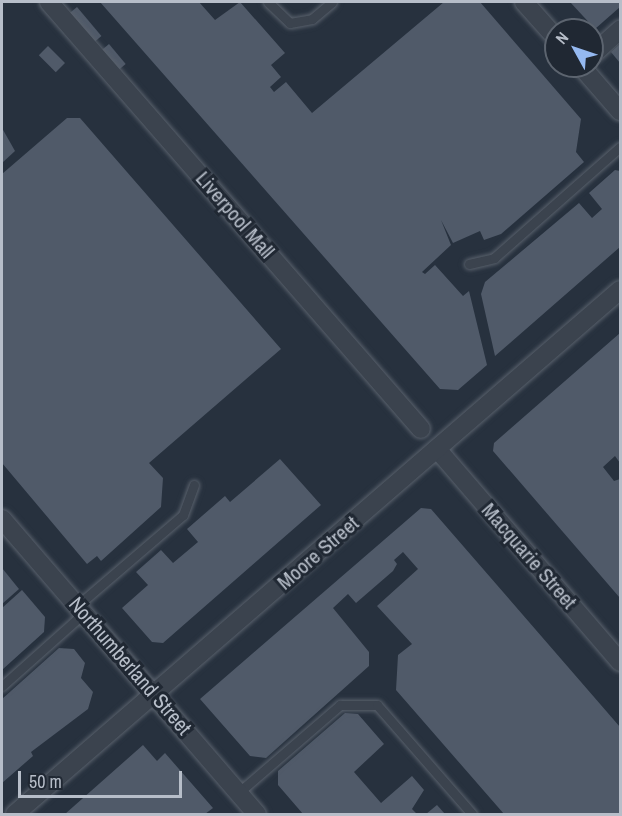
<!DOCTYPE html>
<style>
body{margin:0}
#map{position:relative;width:622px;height:816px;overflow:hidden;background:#27313e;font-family:"Archivo Narrow",sans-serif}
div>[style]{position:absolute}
.building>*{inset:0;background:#505a69;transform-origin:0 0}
.roads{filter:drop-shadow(0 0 2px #59616c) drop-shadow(0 0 2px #59616c)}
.lane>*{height:9px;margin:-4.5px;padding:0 4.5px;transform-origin:4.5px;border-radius:4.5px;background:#3b434e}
.street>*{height:18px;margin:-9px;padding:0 9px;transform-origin:9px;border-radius:9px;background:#3b434e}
span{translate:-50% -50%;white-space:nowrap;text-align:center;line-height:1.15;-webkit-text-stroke:6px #202833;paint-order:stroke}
.street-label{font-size:21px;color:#b7bec9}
.frame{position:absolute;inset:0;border:3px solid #b7bec9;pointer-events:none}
.north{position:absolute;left:544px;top:18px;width:60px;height:60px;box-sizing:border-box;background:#202833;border:2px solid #5c646f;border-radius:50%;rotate:310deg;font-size:16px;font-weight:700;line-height:24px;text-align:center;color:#b7bec9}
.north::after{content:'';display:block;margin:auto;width:21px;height:27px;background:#95b9f1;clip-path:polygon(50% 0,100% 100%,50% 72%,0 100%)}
.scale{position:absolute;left:18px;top:771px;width:164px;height:27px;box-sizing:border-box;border:3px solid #b7bec9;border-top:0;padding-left:8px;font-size:18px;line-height:21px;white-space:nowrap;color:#b7bec9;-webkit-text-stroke:4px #202833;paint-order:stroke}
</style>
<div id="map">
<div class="building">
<i style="clip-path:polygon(100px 2px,199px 2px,215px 20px,240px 2px,285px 53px,271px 65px,281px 77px,270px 87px,274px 92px,286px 82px,312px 113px,444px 2px,480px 2px,581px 119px,576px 152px,584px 162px,501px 234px,484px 240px,480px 231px,453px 243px,441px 220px,451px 245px,422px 272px,425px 274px,435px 265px,463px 296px,469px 291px,487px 365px,458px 390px,440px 389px)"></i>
<i style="clip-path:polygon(570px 2px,620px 2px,620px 7px,595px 29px)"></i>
<i style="left:77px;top:7px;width:38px;height:11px;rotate:50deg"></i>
<i style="left:109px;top:44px;width:26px;height:9px;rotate:50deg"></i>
<i style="clip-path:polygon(620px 44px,620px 63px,611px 52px)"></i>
<i style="left:48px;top:46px;width:24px;height:13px;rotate:45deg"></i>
<i style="clip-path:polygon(67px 118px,80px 118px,281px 349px,149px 463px,163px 478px,161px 507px,101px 561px,97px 556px,87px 564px,2px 463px,2px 174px)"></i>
<i style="clip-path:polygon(2px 128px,15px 151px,2px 163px)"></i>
<i style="clip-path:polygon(615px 170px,620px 171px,620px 247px,495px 356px,481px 294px,485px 282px,579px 203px,592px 218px,602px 209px,589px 193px)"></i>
<i style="clip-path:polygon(620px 333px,620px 463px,615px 456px,603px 467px,614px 481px,620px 479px,620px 598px,493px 451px,494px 443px)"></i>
<i style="clip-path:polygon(280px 459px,321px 505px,163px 643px,152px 642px,122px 608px,148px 585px,136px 572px,161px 550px,173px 563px,198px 542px,187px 529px,225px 496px,230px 502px)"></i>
<i style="clip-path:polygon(421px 508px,431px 509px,620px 727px,620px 814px,504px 814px,396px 690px,398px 655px,412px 644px,377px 606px,418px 569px,403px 552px,394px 560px,397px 564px,393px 571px,356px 603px,348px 594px,333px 608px,369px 652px,369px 666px,266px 758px,250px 756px,200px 699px)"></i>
<i style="clip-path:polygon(2px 568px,19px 589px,2px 604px)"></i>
<i style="clip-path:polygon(22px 590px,45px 617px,44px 632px,2px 670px,2px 608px)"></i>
<i style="clip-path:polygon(59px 648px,74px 649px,85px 663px,81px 678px,93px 692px,88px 709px,31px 752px,33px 756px,2px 783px,2px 699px)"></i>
<i style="clip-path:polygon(345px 713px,358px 714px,384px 744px,354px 772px,381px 803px,412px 776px,424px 790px,412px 809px,417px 814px,303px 814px,278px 785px,278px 771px)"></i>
<i style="clip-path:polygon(143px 745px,157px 761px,165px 753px,213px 808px,205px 814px,65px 814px)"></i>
<i style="clip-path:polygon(437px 805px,445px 814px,426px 814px)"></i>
</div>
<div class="roads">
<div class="lane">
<i style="left:268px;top:2px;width:30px;rotate:44deg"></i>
<i style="left:290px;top:23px;width:22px;rotate:-10deg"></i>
<i style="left:312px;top:19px;width:26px;rotate:-40deg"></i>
<i style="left:469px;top:264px;width:26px;rotate:-13deg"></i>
<i style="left:494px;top:258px;width:168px;rotate:-41.4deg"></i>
<i style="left:78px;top:605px;width:138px;rotate:-40.6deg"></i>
<i style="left:183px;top:515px;width:32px;rotate:-70deg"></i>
<i style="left:2px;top:686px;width:111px;rotate:-41.7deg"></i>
<i style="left:238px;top:793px;width:135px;rotate:-40.8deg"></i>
<i style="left:340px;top:705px;width:37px"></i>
<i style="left:377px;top:705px;width:145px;rotate:48.9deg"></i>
</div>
<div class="street">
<i style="left:49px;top:2px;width:566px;rotate:48.94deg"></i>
<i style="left:524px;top:2px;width:48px;rotate:48.4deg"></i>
<i style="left:592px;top:55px;width:38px;rotate:-42deg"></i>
<i style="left:581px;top:66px;width:60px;rotate:49.1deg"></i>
<i style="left:437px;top:449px;width:281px;rotate:49.3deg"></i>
<i style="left:2px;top:519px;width:390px;rotate:49.2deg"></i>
<i style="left:15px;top:814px;width:800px;rotate:-40.9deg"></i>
</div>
</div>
<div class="street-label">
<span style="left:235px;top:215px;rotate:49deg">Liverpool Mall</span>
<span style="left:318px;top:553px;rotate:-41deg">Moore Street</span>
<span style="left:529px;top:556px;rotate:49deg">Macquarie Street</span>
<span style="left:130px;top:666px;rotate:49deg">Northumberland Street</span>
</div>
<div class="frame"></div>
<div class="north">N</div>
<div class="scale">50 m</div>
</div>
